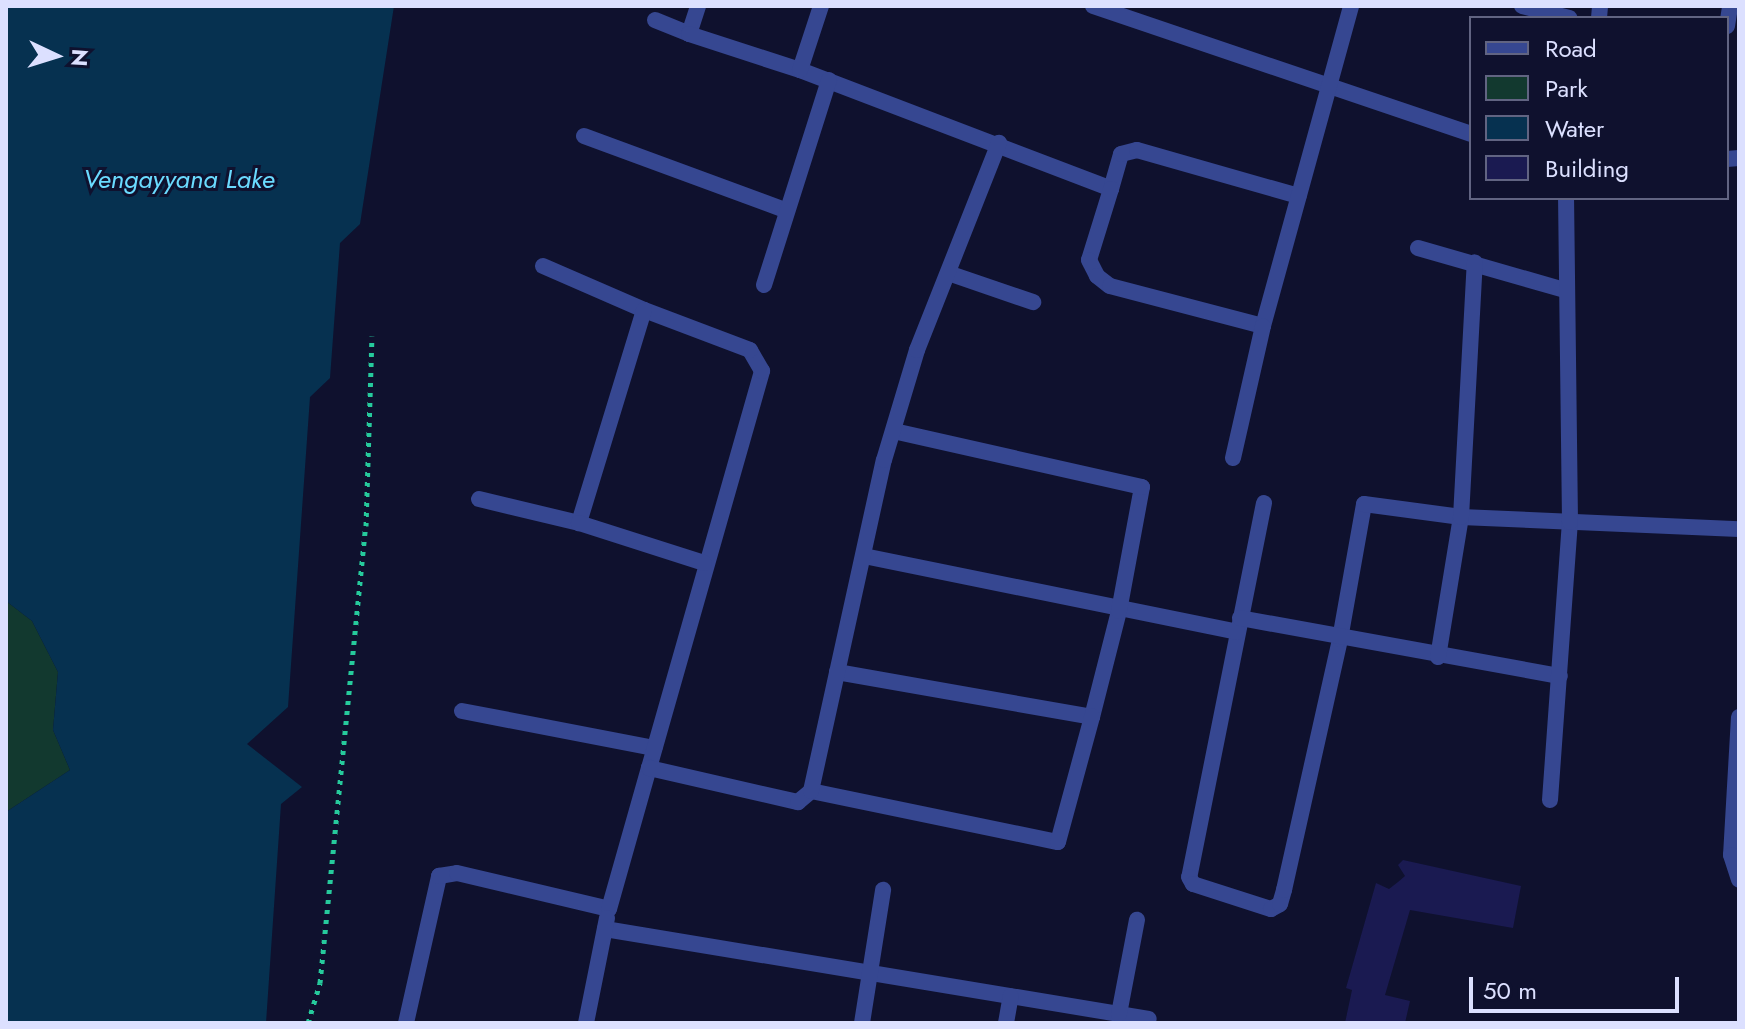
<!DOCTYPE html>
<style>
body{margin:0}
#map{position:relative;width:1745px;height:1029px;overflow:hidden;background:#0f112e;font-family:Jost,sans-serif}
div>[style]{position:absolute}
.green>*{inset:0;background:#12392f}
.water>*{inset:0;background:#063150}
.building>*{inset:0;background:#1a1a51}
.path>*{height:5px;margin-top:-2.5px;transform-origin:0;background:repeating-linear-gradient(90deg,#26ca9c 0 4px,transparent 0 10px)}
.street>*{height:16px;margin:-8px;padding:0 8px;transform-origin:8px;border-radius:8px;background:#364791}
span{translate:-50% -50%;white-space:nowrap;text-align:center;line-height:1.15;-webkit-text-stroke:6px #0f112e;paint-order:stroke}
.water-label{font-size:26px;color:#6adbff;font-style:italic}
.frame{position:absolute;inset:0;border:8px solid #dce0ff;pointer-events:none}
.legend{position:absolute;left:1469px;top:16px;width:260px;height:184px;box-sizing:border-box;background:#0f112e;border:2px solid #616482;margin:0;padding:10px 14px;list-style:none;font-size:24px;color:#dce0ff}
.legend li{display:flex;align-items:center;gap:16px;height:40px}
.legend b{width:40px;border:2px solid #616482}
.north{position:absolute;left:16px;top:16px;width:80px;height:80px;-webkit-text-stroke:6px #0f112e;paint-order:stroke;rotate:94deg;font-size:22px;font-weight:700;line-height:32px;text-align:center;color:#dce0ff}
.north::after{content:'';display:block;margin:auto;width:28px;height:36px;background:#dce0ff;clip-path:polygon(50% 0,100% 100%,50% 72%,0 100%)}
.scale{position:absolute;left:1469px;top:977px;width:210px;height:36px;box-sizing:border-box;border:4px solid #dce0ff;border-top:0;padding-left:10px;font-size:24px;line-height:28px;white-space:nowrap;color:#dce0ff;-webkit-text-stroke:6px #0f112e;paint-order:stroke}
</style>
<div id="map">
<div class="green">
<i style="clip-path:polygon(6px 601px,32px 621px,58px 672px,53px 730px,70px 770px,6px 812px)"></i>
</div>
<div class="water">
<i style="clip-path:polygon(6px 6px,394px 6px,360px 224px,340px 243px,330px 378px,310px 397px,288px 707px,247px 744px,302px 787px,281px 804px,266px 1023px,6px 1023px,6px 812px,70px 770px,53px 730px,58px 672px,32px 621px,6px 601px)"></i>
</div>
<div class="building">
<i style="clip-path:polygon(1403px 860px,1521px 886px,1513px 928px,1410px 910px,1385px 995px,1410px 1001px,1405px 1023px,1345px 1023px,1352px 990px,1346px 988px,1376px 883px,1389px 889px,1398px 882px,1405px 876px,1398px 865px)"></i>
</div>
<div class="path">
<i style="left:308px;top:1023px;width:42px;rotate:-73.3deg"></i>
<i style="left:320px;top:983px;width:459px;rotate:-84.3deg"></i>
<i style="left:366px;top:526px;width:190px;rotate:-88.2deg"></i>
</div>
<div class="street">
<i style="left:1093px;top:6px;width:399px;rotate:18.7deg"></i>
<i style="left:1522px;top:6px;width:49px;rotate:14.3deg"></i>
<i style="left:1599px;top:18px;width:12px;rotate:-85deg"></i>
<i style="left:655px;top:20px;width:37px;rotate:22deg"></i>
<i style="left:689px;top:34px;width:29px;rotate:-72deg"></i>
<i style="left:1727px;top:26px;width:20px;rotate:-81deg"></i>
<i style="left:689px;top:34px;width:117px;rotate:18deg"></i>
<i style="left:800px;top:70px;width:333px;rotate:20.9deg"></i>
<i style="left:1111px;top:189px;width:36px;rotate:-74deg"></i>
<i style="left:1121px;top:154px;width:16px;rotate:-14deg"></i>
<i style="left:1137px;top:150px;width:168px;rotate:15.9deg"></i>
<i style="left:800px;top:70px;width:67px;rotate:-71.8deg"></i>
<i style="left:584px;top:136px;width:214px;rotate:20.2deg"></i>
<i style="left:1727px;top:159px;width:12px;rotate:-5deg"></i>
<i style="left:1111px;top:189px;width:74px;rotate:107.2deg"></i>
<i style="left:1089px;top:260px;width:18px;rotate:63deg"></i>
<i style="left:1097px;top:276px;width:16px;rotate:38deg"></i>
<i style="left:1110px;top:286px;width:158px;rotate:14.7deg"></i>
<i style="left:1263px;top:326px;width:332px;rotate:-74.6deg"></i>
<i style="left:1418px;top:248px;width:152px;rotate:16deg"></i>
<i style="left:543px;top:266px;width:110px;rotate:23.5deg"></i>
<i style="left:951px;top:274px;width:87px;rotate:18.9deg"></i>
<i style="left:764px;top:285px;width:215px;rotate:-72.4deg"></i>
<i style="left:1233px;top:458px;width:135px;rotate:-77.2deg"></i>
<i style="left:479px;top:499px;width:103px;rotate:13.5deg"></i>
<i style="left:1264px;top:503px;width:381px;rotate:101.3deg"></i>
<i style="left:1189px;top:877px;width:8px;rotate:60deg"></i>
<i style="left:1193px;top:884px;width:82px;rotate:17.8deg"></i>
<i style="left:1271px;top:909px;width:10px;rotate:-29deg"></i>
<i style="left:1280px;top:904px;width:15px;rotate:-74deg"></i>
<i style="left:1284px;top:890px;width:257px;rotate:-77.4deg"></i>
<i style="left:1340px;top:639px;width:137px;rotate:-79.9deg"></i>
<i style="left:1364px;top:504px;width:98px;rotate:7.6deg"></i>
<i style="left:1461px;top:517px;width:278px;rotate:2.5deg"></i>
<i style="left:864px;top:556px;width:381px;rotate:11.5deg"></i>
<i style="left:1240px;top:618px;width:325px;rotate:10.3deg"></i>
<i style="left:1438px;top:657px;width:142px;rotate:-80.7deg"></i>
<i style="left:1461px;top:517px;width:255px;rotate:-86.9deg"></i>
<i style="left:837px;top:672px;width:259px;rotate:10deg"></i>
<i style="left:1092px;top:717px;width:109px;rotate:-75.7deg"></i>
<i style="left:1119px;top:611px;width:126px;rotate:-79.5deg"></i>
<i style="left:1142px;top:487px;width:254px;rotate:-167.3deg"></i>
<i style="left:462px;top:711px;width:196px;rotate:10.9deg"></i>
<i style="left:1739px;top:717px;width:138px;rotate:93.3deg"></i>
<i style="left:1731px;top:855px;width:26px;rotate:72deg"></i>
<i style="left:649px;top:768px;width:413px;rotate:-74.1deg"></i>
<i style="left:762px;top:371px;width:24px;rotate:-120deg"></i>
<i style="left:750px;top:350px;width:113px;rotate:-159.3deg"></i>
<i style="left:644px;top:310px;width:223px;rotate:107deg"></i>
<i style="left:579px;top:523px;width:131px;rotate:17.7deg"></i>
<i style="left:811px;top:791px;width:252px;rotate:11.7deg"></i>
<i style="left:1058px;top:842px;width:130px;rotate:-74.8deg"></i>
<i style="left:1550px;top:800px;width:279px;rotate:-85.9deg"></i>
<i style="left:1570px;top:522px;width:324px;rotate:-90.7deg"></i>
<i style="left:605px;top:929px;width:551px;rotate:9.39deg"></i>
<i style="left:1119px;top:1014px;width:96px;rotate:-79.2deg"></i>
<i style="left:406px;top:1023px;width:151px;rotate:-77.3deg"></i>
<i style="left:439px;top:876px;width:18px;rotate:-9deg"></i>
<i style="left:457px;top:873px;width:156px;rotate:13.3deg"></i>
<i style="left:609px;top:909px;width:147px;rotate:-74.2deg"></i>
<i style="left:649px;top:768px;width:153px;rotate:12.9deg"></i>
<i style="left:798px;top:802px;width:17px;rotate:-40deg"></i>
<i style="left:811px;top:791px;width:339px;rotate:-77.6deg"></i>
<i style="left:884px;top:460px;width:115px;rotate:-73.3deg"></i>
<i style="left:917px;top:350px;width:223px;rotate:-68.4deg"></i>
<i style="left:586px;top:1023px;width:107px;rotate:-78.7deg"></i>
<i style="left:862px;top:1023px;width:135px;rotate:-81deg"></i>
<i style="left:1006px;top:1023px;width:27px;rotate:-80deg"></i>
</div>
<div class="water-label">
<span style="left:179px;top:180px">Vengayyana Lake</span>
</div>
<div class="frame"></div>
<ul class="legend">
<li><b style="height:10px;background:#364791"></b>Road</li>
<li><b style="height:22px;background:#12392f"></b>Park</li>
<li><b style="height:22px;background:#063150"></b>Water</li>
<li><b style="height:22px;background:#1a1a51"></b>Building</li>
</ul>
<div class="north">N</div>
<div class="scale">50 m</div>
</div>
